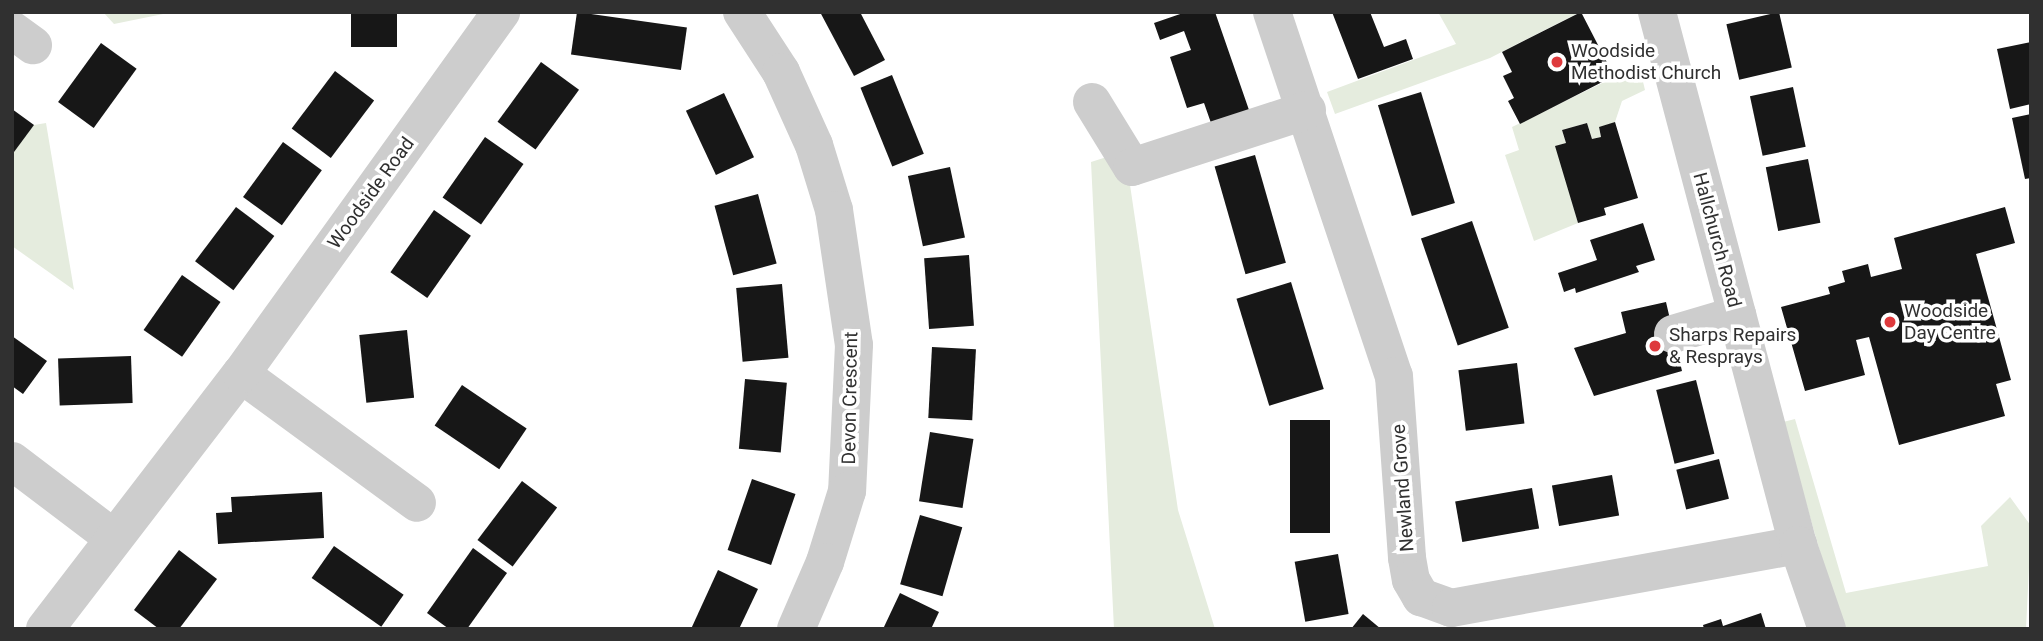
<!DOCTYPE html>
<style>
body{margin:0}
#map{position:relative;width:2043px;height:641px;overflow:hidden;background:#fff;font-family:Roboto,sans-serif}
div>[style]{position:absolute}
.green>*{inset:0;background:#e5ecde}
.building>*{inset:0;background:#171717;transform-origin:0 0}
.minor>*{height:38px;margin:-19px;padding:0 19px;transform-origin:19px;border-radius:19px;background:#cdcdcd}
.dots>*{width:19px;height:19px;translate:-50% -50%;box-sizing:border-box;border:4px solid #fff;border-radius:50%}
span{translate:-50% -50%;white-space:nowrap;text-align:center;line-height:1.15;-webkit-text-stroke:7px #fff;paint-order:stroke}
.poi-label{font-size:19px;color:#303030}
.left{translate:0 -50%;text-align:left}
.street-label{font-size:19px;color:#303030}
.frame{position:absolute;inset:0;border:14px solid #303030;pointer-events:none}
</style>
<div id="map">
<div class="green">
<i style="clip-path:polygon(103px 12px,173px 12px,114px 24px)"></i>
<i style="clip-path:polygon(1438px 12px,1580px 12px,1490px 58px,1335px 114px,1327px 92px,1456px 44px)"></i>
<i style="clip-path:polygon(1639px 65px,1645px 90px,1622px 101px,1615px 122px,1599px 128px,1601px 137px,1592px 139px,1587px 123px,1562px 130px,1566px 143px,1556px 146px,1578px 223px,1534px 241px,1505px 155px,1519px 150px,1512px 127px)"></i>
<i style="clip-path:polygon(46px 123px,74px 290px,12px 246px,12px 151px,34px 125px)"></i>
<i style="clip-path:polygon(1113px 155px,1129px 178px,1178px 510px,1215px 629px,1114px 629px,1091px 162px)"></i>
<i style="clip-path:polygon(1795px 419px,1846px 593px,1988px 566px,1981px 526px,2010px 497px,2031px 526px,2026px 629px,1842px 629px,1783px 422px)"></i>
</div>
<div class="building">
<i style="left:351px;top:12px;width:46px;height:35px"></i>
<i style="left:577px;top:12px;width:111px;height:43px;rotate:8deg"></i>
<i style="clip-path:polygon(820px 12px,860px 12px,885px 60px,854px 76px)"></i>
<i style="clip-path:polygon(1186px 12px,1215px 12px,1249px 110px,1211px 123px,1204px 103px,1187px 108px,1170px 57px,1191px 50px,1184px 31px,1160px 40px,1154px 23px)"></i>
<i style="clip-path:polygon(1332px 12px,1370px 12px,1384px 47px,1406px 39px,1413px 59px,1358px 79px)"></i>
<i style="clip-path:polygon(1581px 12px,1614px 76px,1520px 124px,1508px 101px,1514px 98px,1503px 76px,1512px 72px,1502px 52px)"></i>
<i style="left:1779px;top:12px;width:57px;height:54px;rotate:77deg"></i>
<i style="clip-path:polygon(2031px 42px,2031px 104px,2010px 109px,1997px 49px)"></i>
<i style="left:101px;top:43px;width:44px;height:73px;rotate:36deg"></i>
<i style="left:541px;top:62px;width:47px;height:74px;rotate:36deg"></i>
<i style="left:335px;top:71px;width:49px;height:72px;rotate:37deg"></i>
<i style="left:892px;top:75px;width:85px;height:34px;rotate:68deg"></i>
<i style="left:1793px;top:87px;width:61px;height:44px;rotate:78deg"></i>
<i style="left:1421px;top:92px;width:116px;height:45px;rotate:73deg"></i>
<i style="left:724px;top:93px;width:71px;height:42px;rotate:65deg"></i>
<i style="clip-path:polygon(12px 109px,34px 125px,14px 152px,12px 151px)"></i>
<i style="clip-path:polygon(2031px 114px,2031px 178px,2025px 179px,2012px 118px)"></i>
<i style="clip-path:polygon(1615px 122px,1638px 198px,1604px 208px,1606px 215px,1578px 223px,1555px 146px,1566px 143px,1562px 130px,1587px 123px,1592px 139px,1601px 137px,1599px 127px)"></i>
<i style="left:485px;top:137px;width:47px;height:74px;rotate:35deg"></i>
<i style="left:283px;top:142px;width:48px;height:68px;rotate:36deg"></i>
<i style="left:1255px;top:155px;width:112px;height:42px;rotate:74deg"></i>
<i style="left:1808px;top:159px;width:65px;height:43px;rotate:79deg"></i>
<i style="left:950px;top:167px;width:72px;height:43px;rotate:78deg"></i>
<i style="left:758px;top:194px;width:72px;height:45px;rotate:75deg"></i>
<i style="left:236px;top:207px;width:48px;height:68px;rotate:37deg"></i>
<i style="clip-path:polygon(2005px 207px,2015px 243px,1976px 254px,2011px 380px,1996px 384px,2005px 416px,1899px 445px,1869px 337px,1856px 340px,1865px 375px,1805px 391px,1781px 307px,1830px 294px,1828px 287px,1845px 282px,1842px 271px,1868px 264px,1871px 277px,1902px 269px,1894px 238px)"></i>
<i style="left:434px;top:210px;width:45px;height:76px;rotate:35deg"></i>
<i style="left:1472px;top:221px;width:113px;height:54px;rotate:71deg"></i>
<i style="clip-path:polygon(1643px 223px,1655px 260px,1636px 266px,1639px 272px,1576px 293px,1575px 288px,1564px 292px,1558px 273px,1597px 260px,1590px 240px)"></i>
<i style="left:969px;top:255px;width:71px;height:45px;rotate:86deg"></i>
<i style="left:182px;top:275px;width:47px;height:67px;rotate:35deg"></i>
<i style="left:1291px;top:282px;width:112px;height:57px;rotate:73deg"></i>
<i style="left:782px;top:284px;width:74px;height:46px;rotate:85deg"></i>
<i style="clip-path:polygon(1666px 302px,1682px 371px,1594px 396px,1574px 348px,1626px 333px,1621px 312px)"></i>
<i style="left:407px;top:330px;width:68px;height:48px;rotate:84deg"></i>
<i style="clip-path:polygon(12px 336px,47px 361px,23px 394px,12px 386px)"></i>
<i style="left:932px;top:347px;width:44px;height:71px;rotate:3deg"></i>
<i style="left:131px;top:356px;width:47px;height:73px;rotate:88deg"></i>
<i style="left:1517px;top:363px;width:61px;height:59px;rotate:83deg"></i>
<i style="left:745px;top:379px;width:42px;height:70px;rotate:5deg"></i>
<i style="left:1696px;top:380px;width:76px;height:41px;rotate:76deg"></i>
<i style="left:462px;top:385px;width:78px;height:49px;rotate:34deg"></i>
<i style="left:1290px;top:420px;width:40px;height:113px"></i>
<i style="left:930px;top:432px;width:44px;height:70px;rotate:9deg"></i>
<i style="left:1719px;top:459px;width:41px;height:44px;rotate:76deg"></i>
<i style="left:1612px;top:475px;width:41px;height:61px;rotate:80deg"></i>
<i style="left:752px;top:479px;width:46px;height:75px;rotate:19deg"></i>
<i style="left:522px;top:481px;width:44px;height:74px;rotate:37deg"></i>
<i style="left:1532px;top:488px;width:41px;height:78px;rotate:80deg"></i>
<i style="clip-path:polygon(322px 492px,324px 538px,218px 544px,216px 513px,232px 512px,231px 497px)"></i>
<i style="left:920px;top:515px;width:44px;height:72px;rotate:16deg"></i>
<i style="left:334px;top:546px;width:85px;height:39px;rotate:35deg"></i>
<i style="clip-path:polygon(473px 548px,507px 573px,467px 629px,449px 629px,427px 613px)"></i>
<i style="clip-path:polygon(179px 550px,217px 579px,179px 629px,159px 629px,134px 610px)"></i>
<i style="left:1338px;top:554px;width:61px;height:44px;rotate:80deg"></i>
<i style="clip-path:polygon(718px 570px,758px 589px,739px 629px,691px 629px)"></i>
<i style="clip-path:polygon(900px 593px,939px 612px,931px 629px,883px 629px)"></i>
<i style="clip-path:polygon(1761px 613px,1766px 629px,1704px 629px,1703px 625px,1721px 619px,1723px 626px)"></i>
<i style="clip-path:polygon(1363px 614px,1381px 629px,1351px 629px)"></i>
</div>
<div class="minor">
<i style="left:742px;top:12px;width:72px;rotate:57deg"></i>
<i style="left:781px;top:72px;width:80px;rotate:65.7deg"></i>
<i style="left:814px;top:145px;width:68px;rotate:72.9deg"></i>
<i style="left:834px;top:210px;width:136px;rotate:81.6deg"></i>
<i style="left:854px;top:345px;width:146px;rotate:92.7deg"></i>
<i style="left:847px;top:491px;width:74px;rotate:107.2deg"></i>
<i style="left:825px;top:562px;width:73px;rotate:113.4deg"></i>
<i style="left:1272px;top:12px;width:384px;rotate:71.5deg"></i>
<i style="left:1394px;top:376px;width:182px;rotate:85.9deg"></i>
<i style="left:1407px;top:558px;width:22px;rotate:80deg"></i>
<i style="left:1411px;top:580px;width:20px;rotate:60deg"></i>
<i style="left:1421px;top:597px;width:32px;rotate:20deg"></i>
<i style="left:1451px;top:608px;width:353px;rotate:-10.3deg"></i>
<i style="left:1657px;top:12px;width:551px;rotate:75.18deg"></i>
<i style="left:1798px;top:545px;width:89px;rotate:71deg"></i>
<i style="left:12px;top:30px;width:26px;rotate:36deg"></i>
<i style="left:1092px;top:102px;width:76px;rotate:58.4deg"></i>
<i style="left:1132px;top:167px;width:184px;rotate:-18deg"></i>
<i style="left:1673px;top:334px;width:67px;rotate:-16.5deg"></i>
<i style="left:241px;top:374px;width:218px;rotate:36.2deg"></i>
<i style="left:12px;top:461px;width:126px;rotate:37.2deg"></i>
<i style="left:45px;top:629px;width:322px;rotate:-52.5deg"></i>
<i style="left:241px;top:374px;width:446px;rotate:-54.3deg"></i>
</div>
<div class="dots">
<i style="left:1557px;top:62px;background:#de3a3d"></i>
<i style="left:1890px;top:322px;background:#de3a3d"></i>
<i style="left:1655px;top:346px;background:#de3a3d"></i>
</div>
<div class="poi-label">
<span class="left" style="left:1571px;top:62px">Woodside<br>Methodist Church</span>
<span class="left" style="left:1904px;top:322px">Woodside<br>Day Centre</span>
<span class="left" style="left:1669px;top:346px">Sharps Repairs<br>&amp; Resprays</span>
</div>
<div class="street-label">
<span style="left:371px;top:193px;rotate:-54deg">Woodside Road</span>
<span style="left:1717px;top:240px;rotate:75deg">Hallchurch Road</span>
<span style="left:850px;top:398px;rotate:-89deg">Devon Crescent</span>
<span style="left:1403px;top:488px;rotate:-94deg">Newland Grove</span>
</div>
<div class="frame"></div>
</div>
